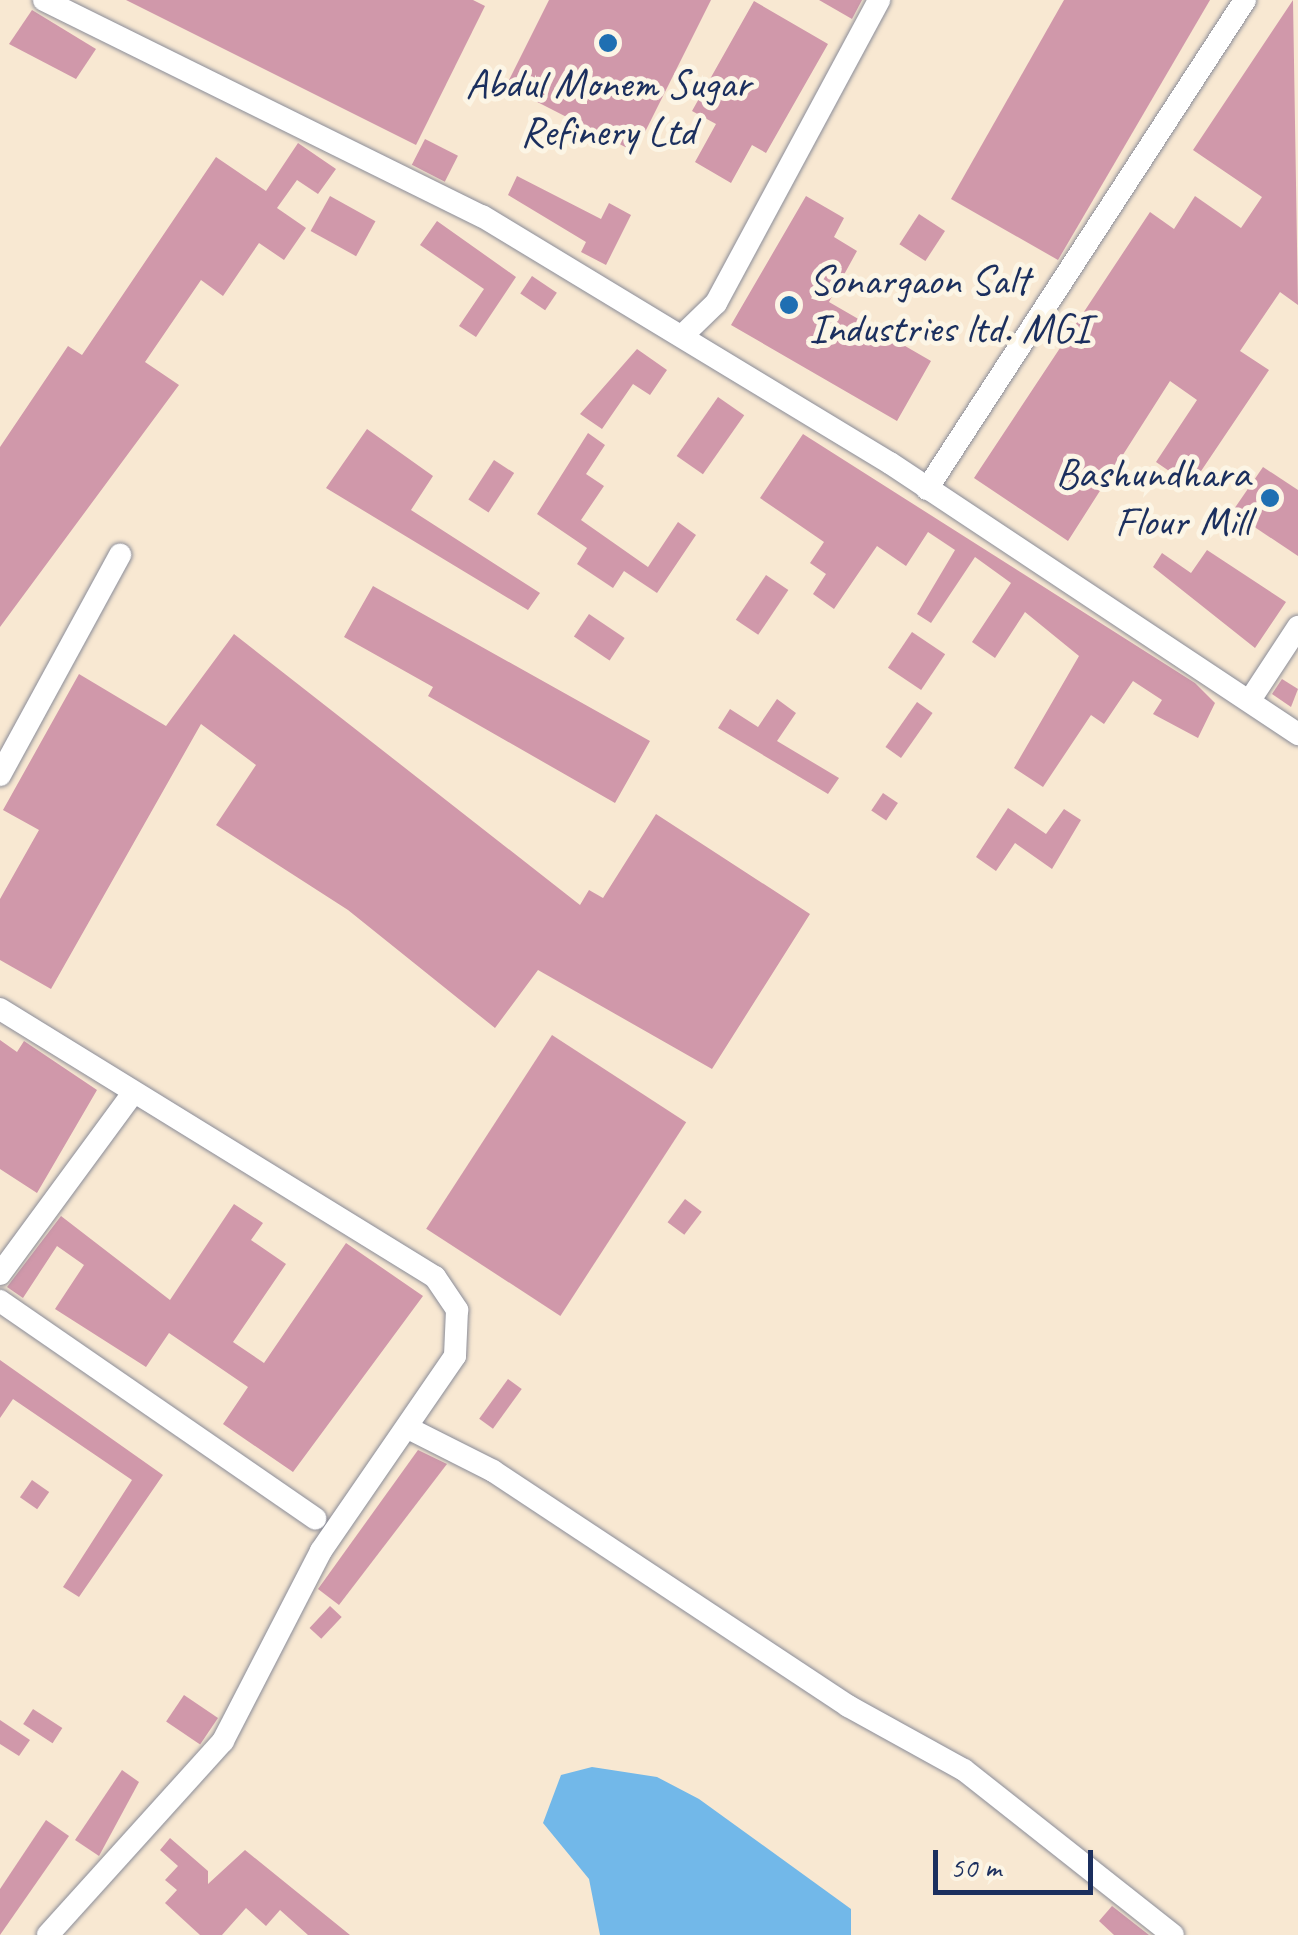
<!DOCTYPE html>
<style>
body{margin:0}
#map{position:relative;width:1298px;height:1935px;overflow:hidden;background:#f8e8d2;font-family:Caveat,sans-serif}
div>[style]{position:absolute}
.water>*{inset:0;background:#72b8e9}
.building>*{inset:0;background:#d098aa;transform-origin:0 0}
.roads{filter:drop-shadow(0 0 2px #8a8c98) drop-shadow(0 0 2px #8a8c98)}
.minor>*{height:22px;margin:-11px;padding:0 11px;transform-origin:11px;border-radius:11px;background:#fff}
.dots>*{width:28px;height:28px;translate:-50% -50%;box-sizing:border-box;border:5px solid #fcf5e5;border-radius:50%}
span{translate:-50% -50%;white-space:nowrap;text-align:center;line-height:1.15;-webkit-text-stroke:10px #fcf5e5;paint-order:stroke}
.poi-label{font-size:42px;color:#1b2f5e}
.left{translate:0 -50%;text-align:left}
.right{translate:-100% -50%;text-align:right}
.scale{position:absolute;left:933px;top:1850px;width:160px;height:45px;box-sizing:border-box;border:5px solid #1b2f5e;border-top:0;padding-left:12px;font-size:30px;line-height:35px;white-space:nowrap;color:#1b2f5e;-webkit-text-stroke:8px #fcf5e5;paint-order:stroke}
</style>
<div id="map">
<div class="water">
<i style="clip-path:polygon(592px 1767px,657px 1777px,699px 1799px,851px 1909px,851px 1935px,600px 1935px,589px 1879px,543px 1823px,561px 1775px)"></i>
</div>
<div class="building">
<i style="clip-path:polygon(126px 0,473px 0,485px 6px,416px 145px)"></i>
<i style="clip-path:polygon(549px 0,711px 0,635px 152px,506px 86px)"></i>
<i style="clip-path:polygon(819px 0,862px 0,852px 19px)"></i>
<i style="clip-path:polygon(1064px 0,1210px 0,1058px 260px,951px 199px)"></i>
<i style="clip-path:polygon(1293px 0,1298px 305px,1280px 292px,1240px 351px,1269px 370px,1191px 486px,1156px 462px,1197px 400px,1170px 381px,1068px 541px,974px 478px,1150px 212px,1174px 229px,1195px 196px,1241px 228px,1262px 197px,1193px 150px)"></i>
<i style="clip-path:polygon(754px 1px,828px 44px,766px 153px,752px 145px,731px 183px,695px 162px,716px 124px,692px 111px)"></i>
<i style="clip-path:polygon(32px 10px,96px 49px,76px 79px,9px 44px)"></i>
<i style="left:425px;top:139px;width:37px;height:29px;rotate:27deg"></i>
<i style="clip-path:polygon(298px 143px,336px 169px,318px 194px,297px 180px,277px 208px,306px 228px,284px 260px,259px 243px,223px 296px,201px 280px,145px 362px,179px 385px,0 627px,0 447px,68px 346px,82px 355px,216px 157px,266px 191px)"></i>
<i style="clip-path:polygon(517px 176px,601px 219px,609px 203px,631px 215px,606px 265px,581px 252px,586px 242px,508px 195px)"></i>
<i style="left:330px;top:196px;width:52px;height:40px;rotate:29deg"></i>
<i style="clip-path:polygon(806px 196px,844px 218px,834px 237px,857px 251px,829px 302px,931px 361px,897px 421px,731px 325px)"></i>
<i style="left:919px;top:214px;width:31px;height:36px;rotate:33deg"></i>
<i style="clip-path:polygon(437px 221px,516px 277px,476px 337px,459px 326px,484px 289px,420px 245px)"></i>
<i style="left:532px;top:276px;width:30px;height:21px;rotate:34deg"></i>
<i style="clip-path:polygon(637px 349px,667px 370px,650px 395px,633px 384px,602px 429px,580px 414px)"></i>
<i style="left:718px;top:397px;width:32px;height:72px;rotate:35deg"></i>
<i style="clip-path:polygon(367px 429px,433px 476px,411px 510px,540px 593px,528px 610px,326px 488px)"></i>
<i style="clip-path:polygon(588px 433px,605px 445px,586px 474px,604px 486px,581px 520px,648px 567px,678px 522px,696px 535px,657px 593px,624px 571px,613px 588px,577px 564px,587px 548px,537px 514px)"></i>
<i style="clip-path:polygon(803px 434px,1195px 683px,1215px 703px,1198px 738px,1153px 714px,1162px 700px,1133px 681px,1104px 724px,1091px 715px,1043px 787px,1014px 768px,1079px 656px,1025px 612px,995px 658px,972px 642px,1011px 583px,975px 557px,931px 623px,917px 614px,955px 550px,928px 532px,906px 566px,877px 546px,834px 609px,813px 594px,826px 574px,810px 563px,824px 542px,760px 498px)"></i>
<i style="left:494px;top:460px;width:24px;height:47px;rotate:33deg"></i>
<i style="clip-path:polygon(1263px 467px,1298px 490px,1298px 556px,1232px 512px)"></i>
<i style="clip-path:polygon(1207px 550px,1286px 602px,1255px 648px,1153px 567px,1162px 553px,1191px 573px)"></i>
<i style="left:766px;top:575px;width:27px;height:54px;rotate:34deg"></i>
<i style="clip-path:polygon(373px 586px,650px 741px,615px 803px,428px 696px,433px 687px,344px 637px)"></i>
<i style="left:589px;top:614px;width:43px;height:27px;rotate:34deg"></i>
<i style="left:912px;top:632px;width:40px;height:43px;rotate:34deg"></i>
<i style="clip-path:polygon(234px 634px,580px 905px,589px 890px,603px 898px,656px 814px,810px 914px,712px 1069px,538px 970px,495px 1028px,348px 910px,216px 825px,256px 765px,201px 724px,51px 989px,0 960px,0 899px,39px 830px,3px 810px,79px 674px,166px 726px)"></i>
<i style="clip-path:polygon(1282px 679px,1298px 689px,1291px 707px,1272px 694px)"></i>
<i style="clip-path:polygon(777px 699px,796px 713px,777px 741px,839px 778px,828px 794px,718px 728px,730px 709px,758px 727px)"></i>
<i style="left:917px;top:702px;width:19px;height:55px;rotate:35deg"></i>
<i style="left:883px;top:793px;width:18px;height:21px;rotate:34deg"></i>
<i style="clip-path:polygon(1008px 808px,1046px 834px,1064px 809px,1081px 820px,1052px 869px,1015px 843px,996px 871px,976px 857px)"></i>
<i style="left:552px;top:1035px;width:160px;height:231px;rotate:33deg"></i>
<i style="clip-path:polygon(0 1040px,17px 1052px,24px 1041px,97px 1090px,37px 1193px,0 1169px)"></i>
<i style="left:685px;top:1199px;width:21px;height:29px;rotate:37deg"></i>
<i style="clip-path:polygon(234px 1204px,263px 1223px,251px 1240px,286px 1264px,233px 1342px,264px 1363px,346px 1243px,423px 1296px,293px 1472px,223px 1424px,248px 1387px,169px 1333px,146px 1367px,55px 1309px,84px 1265px,57px 1246px,23px 1298px,7px 1287px,61px 1216px,170px 1300px)"></i>
<i style="clip-path:polygon(0 1360px,163px 1475px,79px 1597px,63px 1587px,132px 1480px,13px 1399px,0 1418px)"></i>
<i style="left:508px;top:1379px;width:17px;height:49px;rotate:36deg"></i>
<i style="clip-path:polygon(418px 1450px,447px 1464px,339px 1605px,318px 1589px)"></i>
<i style="left:32px;top:1480px;width:21px;height:21px;rotate:35deg"></i>
<i style="left:330px;top:1606px;width:16px;height:30px;rotate:43deg"></i>
<i style="left:184px;top:1695px;width:41px;height:32px;rotate:34deg"></i>
<i style="left:33px;top:1709px;width:35px;height:18px;rotate:33deg"></i>
<i style="clip-path:polygon(0 1720px,30px 1740px,19px 1756px,0 1744px)"></i>
<i style="clip-path:polygon(122px 1770px,139px 1782px,99px 1856px,75px 1840px)"></i>
<i style="clip-path:polygon(46px 1820px,69px 1836px,0 1935px,0 1889px)"></i>
<i style="clip-path:polygon(170px 1838px,208px 1871px,208px 1884px,245px 1850px,350px 1935px,308px 1935px,280px 1910px,266px 1926px,246px 1908px,222px 1935px,200px 1935px,165px 1903px,177px 1890px,165px 1880px,178px 1866px,160px 1850px)"></i>
<i style="clip-path:polygon(1112px 1906px,1149px 1935px,1114px 1935px,1099px 1921px)"></i>
</div>
<div class="roads">
<div class="minor">
<i style="left:44px;top:0;width:488px;rotate:26.3deg"></i>
<i style="left:482px;top:216px;width:477px;rotate:31.2deg"></i>
<i style="left:890px;top:463px;width:490px;rotate:33.6deg"></i>
<i style="left:683px;top:335px;width:46px;rotate:-44.1deg"></i>
<i style="left:716px;top:303px;width:344px;rotate:-61.7deg"></i>
<i style="left:927px;top:489px;width:583px;rotate:-56.96deg"></i>
<i style="left:1252px;top:697px;width:84px;rotate:-56.7deg"></i>
<i style="left:0;top:775px;width:251px;rotate:-61.4deg"></i>
<i style="left:0;top:1009px;width:511px;rotate:31.64deg"></i>
<i style="left:435px;top:1277px;width:40px;rotate:56deg"></i>
<i style="left:457px;top:1310px;width:46px;rotate:92.5deg"></i>
<i style="left:455px;top:1356px;width:237px;rotate:124.5deg"></i>
<i style="left:321px;top:1551px;width:214px;rotate:117.3deg"></i>
<i style="left:223px;top:1741px;width:261px;rotate:132.1deg"></i>
<i style="left:0;top:1274px;width:225px;rotate:-53.7deg"></i>
<i style="left:0;top:1301px;width:383px;rotate:34.6deg"></i>
<i style="left:410px;top:1429px;width:93px;rotate:26.8deg"></i>
<i style="left:493px;top:1471px;width:426px;rotate:33.5deg"></i>
<i style="left:848px;top:1706px;width:132px;rotate:28.9deg"></i>
<i style="left:964px;top:1770px;width:266px;rotate:38.3deg"></i>
</div>
</div>
<div class="dots">
<i style="left:608px;top:43px;background:#1f6fb2"></i>
<i style="left:789px;top:305px;background:#1f6fb2"></i>
<i style="left:1270px;top:498px;background:#1f6fb2"></i>
</div>
<div class="poi-label">
<span style="left:608px;top:108px">Abdul Monem Sugar<br>Refinery Ltd</span>
<span class="left" style="left:809px;top:305px">Sonargaon Salt<br>Industries ltd. MGI</span>
<span class="right" style="left:1250px;top:498px">Bashundhara<br>Flour Mill</span>
</div>
<div class="scale">50 m</div>
</div>
